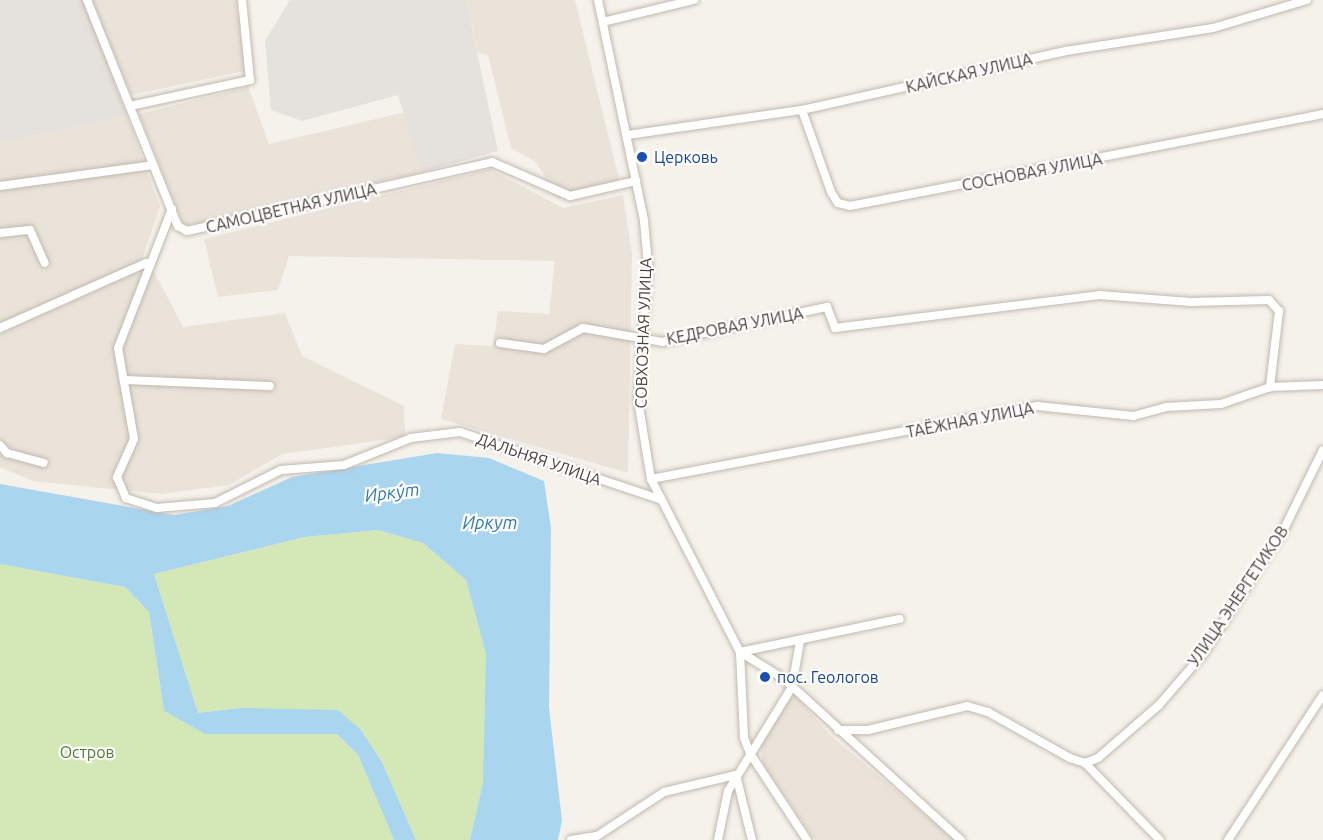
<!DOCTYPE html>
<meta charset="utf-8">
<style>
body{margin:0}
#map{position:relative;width:1323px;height:840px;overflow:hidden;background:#f5f2eb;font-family:Ubuntu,sans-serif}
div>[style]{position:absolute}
.residential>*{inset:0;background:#e9e3d9}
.industrial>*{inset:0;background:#e5e1dc}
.green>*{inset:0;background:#d3e8b6}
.water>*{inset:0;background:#aad5ef}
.roads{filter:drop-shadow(0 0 2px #c1b9ae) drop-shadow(0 0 2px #c1b9ae)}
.minor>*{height:8px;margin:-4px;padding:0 4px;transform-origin:4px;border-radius:4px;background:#fff}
.dots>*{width:16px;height:16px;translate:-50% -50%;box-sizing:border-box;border:3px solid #fff;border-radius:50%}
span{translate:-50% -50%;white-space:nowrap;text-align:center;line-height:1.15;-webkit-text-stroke:4.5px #fff;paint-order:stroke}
.street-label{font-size:16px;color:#494239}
.transit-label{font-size:16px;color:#164399}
.left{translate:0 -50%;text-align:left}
.park-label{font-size:16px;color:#4d7b2d}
.water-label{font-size:18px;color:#327cab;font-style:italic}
</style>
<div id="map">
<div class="residential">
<i style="clip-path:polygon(92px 0,236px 0,245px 71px,131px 95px)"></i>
<i style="clip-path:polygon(466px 0,575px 0,620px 183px,558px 199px,536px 162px,511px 148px,488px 55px,478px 53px)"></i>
<i style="clip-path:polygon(248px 87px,269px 144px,406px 112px,422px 172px,184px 226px,139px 114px)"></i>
<i style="clip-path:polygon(127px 116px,160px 207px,141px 262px,0 323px,0 143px)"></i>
<i style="clip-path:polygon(490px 169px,563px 208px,623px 195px,632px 255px,628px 473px,441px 419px,455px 344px,493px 346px,498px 311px,549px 314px,555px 261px,289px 256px,278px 290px,218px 297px,204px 239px)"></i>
<i style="clip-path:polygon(151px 266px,183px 327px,285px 313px,302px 356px,404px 406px,405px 437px,282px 454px,229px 485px,161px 494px,33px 481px,0 467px,0 334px)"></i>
<i style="clip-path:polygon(789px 696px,796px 696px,829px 734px,955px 840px,815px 840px,763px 764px,760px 746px)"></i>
</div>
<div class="industrial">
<i style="clip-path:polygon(0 0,84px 0,127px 116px,0 143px)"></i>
<i style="clip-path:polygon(290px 0,466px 0,498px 151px,422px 172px,398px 95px,302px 121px,271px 110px,265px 41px)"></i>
</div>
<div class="green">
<i style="clip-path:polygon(378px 530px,423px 543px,466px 580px,486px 654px,487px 717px,483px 782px,470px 840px,416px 840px,382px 762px,361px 730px,240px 708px,198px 713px,154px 574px,305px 537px)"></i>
<i style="clip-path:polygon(0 564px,125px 587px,149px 612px,164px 711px,205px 734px,337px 734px,358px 755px,394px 840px,0 840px)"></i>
</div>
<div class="water">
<i style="clip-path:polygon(437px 453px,489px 458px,544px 481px,551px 528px,549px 708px,562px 821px,558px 840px,470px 840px,483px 782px,486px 654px,466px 580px,423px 543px,378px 530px,305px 537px,154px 574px,198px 713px,240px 708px,338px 710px,361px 730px,382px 762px,416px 840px,394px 840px,358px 755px,337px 734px,205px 734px,164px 711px,149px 612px,125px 587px,0 564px,0 484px,174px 515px,228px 506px,292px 477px)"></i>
</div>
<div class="roads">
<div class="minor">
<i style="left:87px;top:0;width:244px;rotate:68.1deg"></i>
<i style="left:178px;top:226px;width:10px;rotate:29deg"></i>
<i style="left:187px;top:231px;width:313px;rotate:-12.7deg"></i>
<i style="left:492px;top:162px;width:85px;rotate:23.6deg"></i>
<i style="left:570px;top:196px;width:68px;rotate:-12.8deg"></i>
<i style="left:598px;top:0;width:226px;rotate:78.2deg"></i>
<i style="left:644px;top:221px;width:44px;rotate:84.8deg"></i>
<i style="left:648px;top:265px;width:135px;rotate:94.2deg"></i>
<i style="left:638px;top:400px;width:80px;rotate:80.7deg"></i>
<i style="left:651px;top:479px;width:195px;rotate:62.8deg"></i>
<i style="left:740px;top:652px;width:86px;rotate:87.3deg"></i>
<i style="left:744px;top:738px;width:18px;rotate:68deg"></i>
<i style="left:751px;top:755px;width:102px;rotate:56.6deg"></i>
<i style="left:603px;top:22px;width:94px;rotate:-13.6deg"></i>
<i style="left:130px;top:106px;width:123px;rotate:-12.2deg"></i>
<i style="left:250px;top:80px;width:80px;rotate:-95.7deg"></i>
<i style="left:802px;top:110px;width:87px;rotate:70.5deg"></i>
<i style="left:831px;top:192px;width:13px;rotate:58deg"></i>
<i style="left:838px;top:203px;width:12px;rotate:14deg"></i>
<i style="left:850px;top:206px;width:482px;rotate:-11deg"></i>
<i style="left:628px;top:135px;width:176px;rotate:-8.2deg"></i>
<i style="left:802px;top:110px;width:271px;rotate:-12.6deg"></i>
<i style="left:1066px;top:51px;width:149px;rotate:-8.9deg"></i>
<i style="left:1213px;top:28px;width:98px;rotate:-16.6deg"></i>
<i style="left:0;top:186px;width:154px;rotate:-7.8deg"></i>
<i style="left:172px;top:209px;width:149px;rotate:111.2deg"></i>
<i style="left:118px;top:348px;width:92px;rotate:80deg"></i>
<i style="left:134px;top:439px;width:42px;rotate:114.1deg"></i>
<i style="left:117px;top:477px;width:23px;rotate:67deg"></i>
<i style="left:126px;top:498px;width:33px;rotate:18deg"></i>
<i style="left:157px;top:508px;width:58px;rotate:-4.9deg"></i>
<i style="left:215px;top:503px;width:74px;rotate:-26.6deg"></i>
<i style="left:281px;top:470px;width:63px;rotate:-4.5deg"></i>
<i style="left:344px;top:465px;width:72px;rotate:-21.9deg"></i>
<i style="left:411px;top:438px;width:49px;rotate:-7deg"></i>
<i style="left:460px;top:432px;width:210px;rotate:18.6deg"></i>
<i style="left:0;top:233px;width:30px;rotate:-6deg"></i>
<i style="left:30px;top:230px;width:36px;rotate:66deg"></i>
<i style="left:0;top:328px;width:160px;rotate:-24deg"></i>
<i style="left:500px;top:343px;width:44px;rotate:7.8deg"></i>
<i style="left:544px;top:349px;width:44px;rotate:-28.3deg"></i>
<i style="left:583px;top:328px;width:80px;rotate:10deg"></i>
<i style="left:662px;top:342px;width:169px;rotate:-12deg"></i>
<i style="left:827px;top:307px;width:22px;rotate:69deg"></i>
<i style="left:835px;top:328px;width:266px;rotate:-7.1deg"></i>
<i style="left:1099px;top:295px;width:92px;rotate:4.4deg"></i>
<i style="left:1191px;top:302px;width:78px;rotate:-1.5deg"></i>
<i style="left:1269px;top:300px;width:15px;rotate:48deg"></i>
<i style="left:1279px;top:311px;width:77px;rotate:96.8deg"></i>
<i style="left:124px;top:380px;width:146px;rotate:2.4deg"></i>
<i style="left:0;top:445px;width:11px;rotate:49deg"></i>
<i style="left:7px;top:453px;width:38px;rotate:15deg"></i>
<i style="left:651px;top:479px;width:393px;rotate:-10.7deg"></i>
<i style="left:1037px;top:406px;width:97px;rotate:5.9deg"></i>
<i style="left:1133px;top:416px;width:34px;rotate:-15deg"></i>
<i style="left:1166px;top:407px;width:55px;rotate:-3.1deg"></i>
<i style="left:1221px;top:404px;width:52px;rotate:-19.1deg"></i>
<i style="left:1270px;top:387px;width:53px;rotate:-2.2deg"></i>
<i style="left:740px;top:652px;width:52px;rotate:31.5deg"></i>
<i style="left:784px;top:679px;width:239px;rotate:42.3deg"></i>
<i style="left:740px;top:652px;width:163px;rotate:-11.7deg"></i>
<i style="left:838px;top:730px;width:30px"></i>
<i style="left:868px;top:730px;width:102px;rotate:-13.6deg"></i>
<i style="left:967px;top:706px;width:22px;rotate:16deg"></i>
<i style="left:988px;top:712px;width:94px;rotate:29.3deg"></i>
<i style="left:1070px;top:758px;width:16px;rotate:18deg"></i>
<i style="left:1085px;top:763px;width:14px;rotate:-21deg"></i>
<i style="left:1098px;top:758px;width:81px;rotate:-41deg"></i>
<i style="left:1159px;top:705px;width:67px;rotate:-49.2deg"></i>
<i style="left:1203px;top:654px;width:147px;rotate:-57deg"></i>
<i style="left:1283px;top:531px;width:90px;rotate:-63.7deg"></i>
<i style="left:1085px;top:763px;width:107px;rotate:45.8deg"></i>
<i style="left:571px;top:840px;width:26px;rotate:-9deg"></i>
<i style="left:597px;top:836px;width:80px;rotate:-33.3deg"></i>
<i style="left:664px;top:792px;width:74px;rotate:-13.3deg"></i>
<i style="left:736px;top:775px;width:67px;rotate:76.2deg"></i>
<i style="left:718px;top:840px;width:50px;rotate:-78.5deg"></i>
<i style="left:728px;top:791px;width:122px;rotate:-58.4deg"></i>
<i style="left:792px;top:687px;width:47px;rotate:-80.1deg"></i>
<i style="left:1228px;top:840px;width:173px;rotate:-56.8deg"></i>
</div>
</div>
<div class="dots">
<i style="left:642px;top:157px;background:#1a4fb4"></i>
<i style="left:765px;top:677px;background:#1a4fb4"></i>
</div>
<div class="street-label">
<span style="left:969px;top:73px;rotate:-13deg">КАЙСКАЯ УЛИЦА</span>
<span style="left:1032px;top:172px;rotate:-11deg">СОСНОВАЯ УЛИЦА</span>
<span style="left:291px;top:208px;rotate:-13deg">САМОЦВЕТНАЯ УЛИЦА</span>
<span style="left:735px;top:326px;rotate:-11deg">КЕДРОВАЯ УЛИЦА</span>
<span style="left:643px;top:333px;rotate:-88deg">СОВХОЗНАЯ УЛИЦА</span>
<span style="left:970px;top:420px;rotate:-11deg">ТАЁЖНАЯ УЛИЦА</span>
<span style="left:539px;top:459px;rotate:19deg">ДАЛЬНЯЯ УЛИЦА</span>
<span style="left:1238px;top:596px;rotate:-56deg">УЛИЦА ЭНЕРГЕТИКОВ</span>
</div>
<div class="transit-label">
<span class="left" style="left:654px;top:157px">Церковь</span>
<span class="left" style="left:777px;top:677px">пос. Геологов</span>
</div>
<div class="park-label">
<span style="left:87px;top:752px">Остров</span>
</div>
<div class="water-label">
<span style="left:392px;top:492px;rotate:-7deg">Ирку́т</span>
<span style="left:490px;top:522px">Иркут</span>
</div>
</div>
